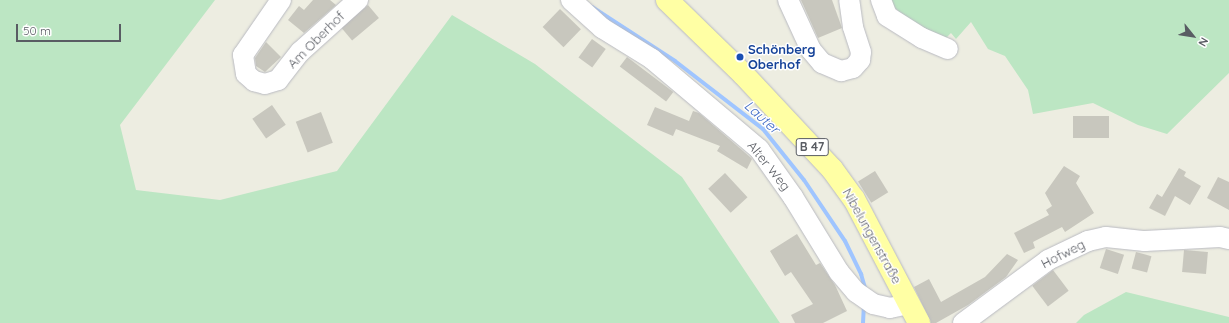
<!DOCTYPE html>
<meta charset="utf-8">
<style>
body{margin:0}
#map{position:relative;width:1229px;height:323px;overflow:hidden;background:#edede1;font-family:Quicksand,sans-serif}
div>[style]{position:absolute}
.green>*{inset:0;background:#bce6c3}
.stream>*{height:4px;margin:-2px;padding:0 2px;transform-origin:2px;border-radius:2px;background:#9fc5ff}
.building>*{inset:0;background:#c8c7be;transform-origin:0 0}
.roads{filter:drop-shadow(0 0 1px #b9bac1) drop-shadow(0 0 1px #b9bac1)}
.minor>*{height:20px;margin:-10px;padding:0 10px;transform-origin:10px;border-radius:10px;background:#fff}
.major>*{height:22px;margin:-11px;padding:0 11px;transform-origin:11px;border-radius:11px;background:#ffffa4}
.dots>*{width:11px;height:11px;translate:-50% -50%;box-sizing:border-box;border:2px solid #fff;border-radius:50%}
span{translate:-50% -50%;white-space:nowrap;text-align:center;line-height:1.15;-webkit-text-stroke:3px #fff;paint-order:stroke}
.shield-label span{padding:1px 3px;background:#fff;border:1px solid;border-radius:3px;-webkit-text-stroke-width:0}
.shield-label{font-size:12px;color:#595c63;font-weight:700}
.street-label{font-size:13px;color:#595c63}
.transit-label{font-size:13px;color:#164399;font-weight:700}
.left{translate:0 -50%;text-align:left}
.water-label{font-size:14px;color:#3e6ac6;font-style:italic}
.north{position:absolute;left:1173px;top:16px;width:40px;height:40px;-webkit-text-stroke:3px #fff;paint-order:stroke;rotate:120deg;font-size:11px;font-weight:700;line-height:16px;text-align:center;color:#595c63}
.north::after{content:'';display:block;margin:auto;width:14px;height:18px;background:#595c63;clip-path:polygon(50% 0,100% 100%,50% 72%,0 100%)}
.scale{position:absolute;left:16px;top:24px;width:105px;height:18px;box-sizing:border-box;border:2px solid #595c63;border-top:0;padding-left:5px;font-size:12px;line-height:14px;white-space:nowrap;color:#595c63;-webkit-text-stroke:3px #fff;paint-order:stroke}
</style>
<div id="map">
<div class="green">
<i style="clip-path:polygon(0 0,215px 0,120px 125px,136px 190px,220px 200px,337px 171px,452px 15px,535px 64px,682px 177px,780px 323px,0 323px)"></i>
<i style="clip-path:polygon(890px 0,1229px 0,1229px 73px,1167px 134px,1138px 125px,1093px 103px,1033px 114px,1028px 90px,1005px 56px,988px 49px,971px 22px,956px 39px,951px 33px,943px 41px,915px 26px,895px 8px)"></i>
<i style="clip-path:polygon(1126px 292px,1229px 317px,1229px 323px,1076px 323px,1084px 315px)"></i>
</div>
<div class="stream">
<i style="left:592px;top:7px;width:99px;rotate:33deg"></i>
<i style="left:675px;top:61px;width:111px;rotate:37.7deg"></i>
<i style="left:763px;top:129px;width:65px;rotate:51.2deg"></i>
<i style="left:804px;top:180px;width:73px;rotate:56.1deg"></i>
<i style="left:845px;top:241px;width:37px;rotate:64deg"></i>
<i style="left:861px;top:274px;width:18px;rotate:74deg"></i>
<i style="left:863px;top:323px;width:18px;rotate:-87deg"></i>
</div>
<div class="building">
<i style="clip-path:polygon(313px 0,330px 0,336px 5px,304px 33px,288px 20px,299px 6px,304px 10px)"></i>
<i style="clip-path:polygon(801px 0,832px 0,842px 28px,818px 38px)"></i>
<i style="left:368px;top:5px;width:17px;height:35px;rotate:50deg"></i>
<i style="left:560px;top:9px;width:29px;height:25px;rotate:44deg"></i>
<i style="left:592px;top:39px;width:17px;height:23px;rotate:36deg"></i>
<i style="clip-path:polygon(266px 42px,281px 57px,265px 72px,256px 66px,255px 58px)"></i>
<i style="left:627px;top:57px;width:58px;height:12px;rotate:37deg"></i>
<i style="left:272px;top:105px;width:24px;height:24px;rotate:55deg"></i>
<i style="clip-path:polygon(655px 107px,689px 121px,693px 111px,699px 113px,750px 157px,752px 159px,747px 169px,717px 151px,720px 146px,676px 129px,673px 136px,647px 125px)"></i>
<i style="left:321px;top:112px;width:33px;height:27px;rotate:69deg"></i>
<i style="left:1073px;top:116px;width:36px;height:22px"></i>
<i style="clip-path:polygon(1064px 166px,1080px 176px,1076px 183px,1094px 213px,1065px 232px,1062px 227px,1033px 242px,1035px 248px,1024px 253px,1014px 233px,1049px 215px,1046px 210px,1052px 206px,1045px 193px)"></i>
<i style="clip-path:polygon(1179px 168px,1186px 172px,1184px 176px,1201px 186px,1190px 205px,1175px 196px,1165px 216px,1149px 208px,1157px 194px,1162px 197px)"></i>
<i style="left:875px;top:171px;width:25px;height:20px;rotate:58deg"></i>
<i style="left:725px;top:173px;width:33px;height:23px;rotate:47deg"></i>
<i style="clip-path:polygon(1218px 177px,1229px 182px,1229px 210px,1207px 198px)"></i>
<i style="clip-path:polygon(797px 234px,816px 265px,820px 263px,835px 285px,847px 311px,823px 323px,795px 323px,791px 315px,813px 304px,791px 272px,785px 276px,770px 251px)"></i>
<i style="left:1106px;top:249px;width:19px;height:20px;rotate:18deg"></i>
<i style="left:1184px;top:250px;width:24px;height:22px;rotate:5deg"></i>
<i style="left:1136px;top:252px;width:16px;height:17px;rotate:15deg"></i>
<i style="clip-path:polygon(1007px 254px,1018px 260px,1006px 277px,968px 305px,936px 323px,931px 323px,914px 287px,929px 279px,941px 302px,985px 277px)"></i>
<i style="left:1053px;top:270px;width:26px;height:26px;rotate:53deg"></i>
</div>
<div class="roads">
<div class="minor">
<i style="left:281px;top:0;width:67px;rotate:124.6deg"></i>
<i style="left:243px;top:55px;width:19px;rotate:81deg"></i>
<i style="left:246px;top:74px;width:11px;rotate:41deg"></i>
<i style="left:254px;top:81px;width:11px;rotate:15deg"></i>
<i style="left:265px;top:84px;width:14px;rotate:-17deg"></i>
<i style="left:278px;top:80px;width:36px;rotate:-52deg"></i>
<i style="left:300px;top:52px;width:78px;rotate:-41.9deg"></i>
<i style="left:571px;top:0;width:42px;rotate:42.1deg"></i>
<i style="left:602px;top:28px;width:59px;rotate:31.8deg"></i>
<i style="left:652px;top:59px;width:140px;rotate:40.1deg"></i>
<i style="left:759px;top:149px;width:59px;rotate:54.7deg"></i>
<i style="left:793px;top:197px;width:88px;rotate:58.5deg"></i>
<i style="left:839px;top:272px;width:26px;rotate:50deg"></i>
<i style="left:856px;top:292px;width:21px;rotate:35deg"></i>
<i style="left:873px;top:304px;width:17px;rotate:13deg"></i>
<i style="left:890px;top:308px;width:19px;rotate:-12deg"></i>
<i style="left:788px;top:0;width:55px;rotate:65.3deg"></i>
<i style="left:811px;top:50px;width:17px;rotate:50deg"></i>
<i style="left:822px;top:63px;width:21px;rotate:23deg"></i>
<i style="left:841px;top:71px;width:12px;rotate:-14deg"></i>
<i style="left:853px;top:68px;width:11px;rotate:-49deg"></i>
<i style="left:860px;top:60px;width:8px;rotate:-83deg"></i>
<i style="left:861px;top:52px;width:26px;rotate:-108deg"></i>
<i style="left:853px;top:27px;width:27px;rotate:-98deg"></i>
<i style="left:881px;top:0;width:17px;rotate:69deg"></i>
<i style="left:887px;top:16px;width:41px;rotate:32.2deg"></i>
<i style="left:922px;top:38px;width:28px;rotate:23deg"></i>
<i style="left:963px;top:323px;width:106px;rotate:-36.5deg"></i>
<i style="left:1048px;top:260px;width:44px;rotate:-25.4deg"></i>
<i style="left:1088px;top:241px;width:18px;rotate:-13deg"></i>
<i style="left:1106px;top:237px;width:39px;rotate:6deg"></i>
<i style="left:1145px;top:241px;width:75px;rotate:-3.1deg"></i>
<i style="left:1220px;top:237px;width:9px;rotate:13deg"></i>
</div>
<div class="major">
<i style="left:667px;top:0;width:107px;rotate:44.2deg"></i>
<i style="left:744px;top:75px;width:129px;rotate:46.9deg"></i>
<i style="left:832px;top:169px;width:37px;rotate:54deg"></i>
<i style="left:854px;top:199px;width:140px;rotate:62.3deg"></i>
</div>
</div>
<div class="dots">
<i style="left:740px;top:57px;background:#1a4fb4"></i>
</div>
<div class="shield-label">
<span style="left:812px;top:147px">B 47</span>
</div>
<div class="street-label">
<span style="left:316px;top:40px;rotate:-45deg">Am Oberhof</span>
<span style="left:769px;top:166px;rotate:51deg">Alter Weg</span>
<span style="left:872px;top:236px;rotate:61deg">Nibelungenstraße</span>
<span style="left:1063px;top:254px;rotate:-27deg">Hofweg</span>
</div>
<div class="transit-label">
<span class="left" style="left:748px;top:57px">Schönberg<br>Oberhof</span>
</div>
<div class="water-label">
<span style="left:762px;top:117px;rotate:42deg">Lauter</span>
</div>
<div class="north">N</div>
<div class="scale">50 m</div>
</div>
